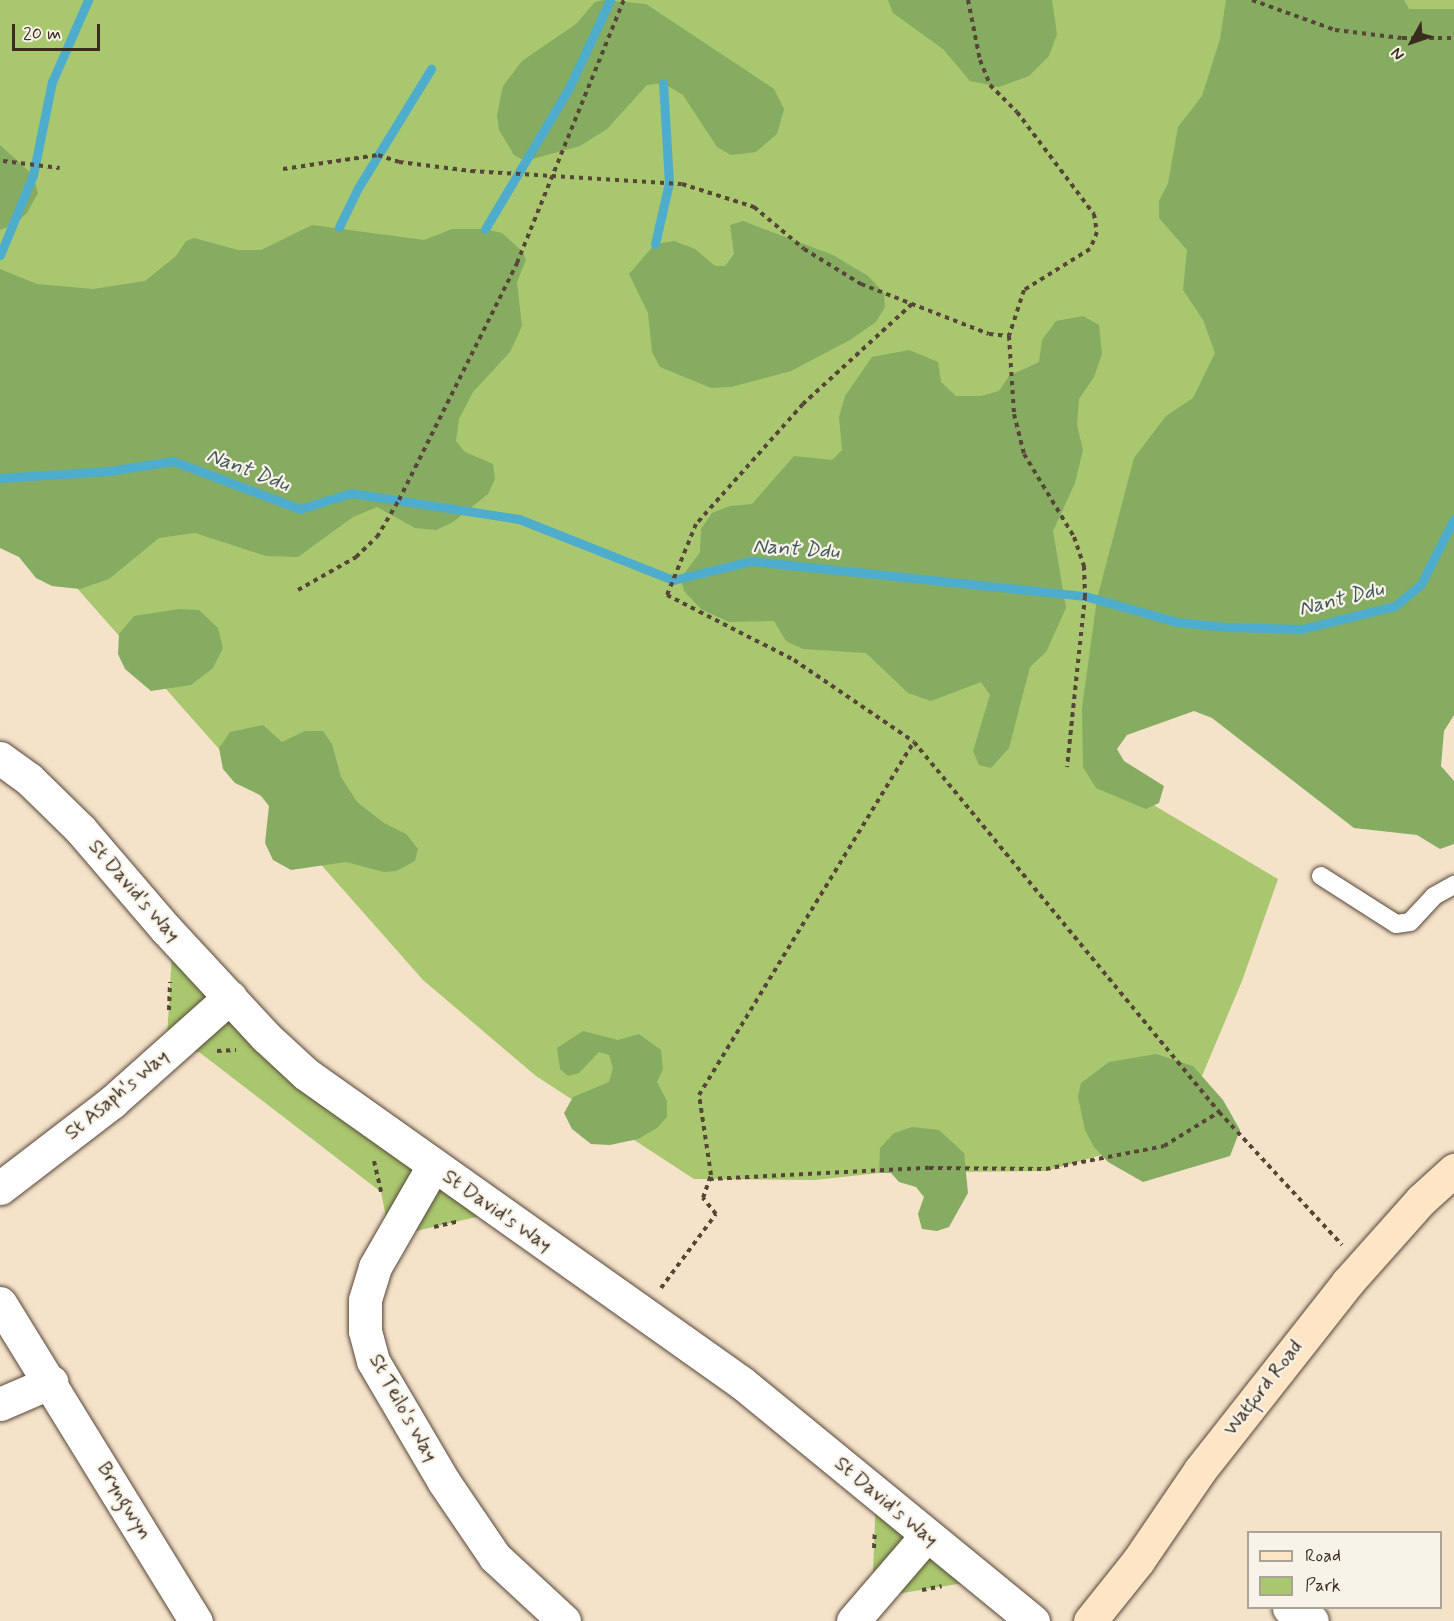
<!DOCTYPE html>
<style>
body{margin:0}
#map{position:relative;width:1454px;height:1621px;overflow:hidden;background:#f4e2c9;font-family:Mynerve,sans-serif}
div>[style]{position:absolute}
.green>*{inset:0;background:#a9c76e}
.forest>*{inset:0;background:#86ac61}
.stream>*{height:9px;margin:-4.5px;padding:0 4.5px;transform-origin:4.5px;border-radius:4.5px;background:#4eadcd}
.path>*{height:4px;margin-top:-2px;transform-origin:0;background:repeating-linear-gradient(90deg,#574638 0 4.5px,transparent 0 9px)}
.roads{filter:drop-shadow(0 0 2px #574638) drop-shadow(0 0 2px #574638)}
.lane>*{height:18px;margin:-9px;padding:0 9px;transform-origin:9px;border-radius:9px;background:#fff}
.street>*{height:33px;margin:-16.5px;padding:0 16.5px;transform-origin:16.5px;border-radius:16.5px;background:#fff}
.secondary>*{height:33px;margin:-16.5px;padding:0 16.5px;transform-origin:16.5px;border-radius:16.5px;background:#fde5c5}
span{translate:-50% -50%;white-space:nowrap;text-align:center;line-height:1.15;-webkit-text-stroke:4.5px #f7f3e8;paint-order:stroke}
.street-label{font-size:20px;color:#3b2a1e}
.water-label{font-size:21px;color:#42585b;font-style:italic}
.legend{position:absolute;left:1247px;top:1531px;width:195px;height:78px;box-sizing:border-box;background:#f7f3e8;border:2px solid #aca397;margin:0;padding:8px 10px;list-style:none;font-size:18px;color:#3b2a1e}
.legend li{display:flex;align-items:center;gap:12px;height:30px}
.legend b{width:30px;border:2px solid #aca397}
.north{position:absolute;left:1382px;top:12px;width:60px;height:60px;-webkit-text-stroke:4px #f7f3e8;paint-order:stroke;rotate:230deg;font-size:16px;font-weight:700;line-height:24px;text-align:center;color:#3b2a1e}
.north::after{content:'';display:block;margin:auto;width:21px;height:27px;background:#3b2a1e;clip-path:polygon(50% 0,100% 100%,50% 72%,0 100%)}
.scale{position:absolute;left:12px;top:24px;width:88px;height:27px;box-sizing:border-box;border:3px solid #3b2a1e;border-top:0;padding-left:8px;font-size:18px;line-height:21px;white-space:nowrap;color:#3b2a1e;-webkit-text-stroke:4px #f7f3e8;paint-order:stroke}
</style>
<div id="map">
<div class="green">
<i style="clip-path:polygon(0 0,1454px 0,1454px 53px,1203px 320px,1216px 353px,1093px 769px,1278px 879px,1242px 981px,1178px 1133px,1046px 1171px,879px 1173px,815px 1180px,694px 1179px,536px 1076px,423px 980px,0 501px)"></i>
<i style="clip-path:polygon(173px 936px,230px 997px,498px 1212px,390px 1237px,381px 1192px,199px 1052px,166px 1054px)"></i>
<i style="clip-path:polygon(876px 1495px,982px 1580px,872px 1598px)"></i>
</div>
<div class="forest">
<i style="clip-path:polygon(604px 0,646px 4px,774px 89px,784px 109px,777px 134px,756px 152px,731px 155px,717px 147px,683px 95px,663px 83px,647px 85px,607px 129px,580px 146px,525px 161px,514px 155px,499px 130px,497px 115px,503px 86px,522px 61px,576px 24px,595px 2px)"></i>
<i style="clip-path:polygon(888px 0,1052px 0,1057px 34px,1049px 56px,1029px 76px,999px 87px,970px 81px,943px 49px,893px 13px)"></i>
<i style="clip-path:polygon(1226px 0,1404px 0,1409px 9px,1454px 9px,1454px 715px,1444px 731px,1441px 766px,1454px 781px,1454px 844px,1440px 849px,1417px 835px,1354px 828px,1212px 718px,1194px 711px,1127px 735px,1117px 749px,1124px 761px,1164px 786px,1159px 803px,1146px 809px,1096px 788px,1083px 767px,1082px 708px,1097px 599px,1134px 458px,1166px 416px,1193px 398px,1215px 353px,1203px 320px,1183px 290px,1187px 250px,1159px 218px,1159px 201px,1168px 183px,1178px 127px,1202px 96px,1220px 39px)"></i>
<i style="clip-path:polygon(0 145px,33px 175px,38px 193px,27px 213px,15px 224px,0 230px)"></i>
<i style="clip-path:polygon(743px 221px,833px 255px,868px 276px,884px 293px,885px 307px,876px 322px,850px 340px,791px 371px,731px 387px,711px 388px,660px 367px,652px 352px,648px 313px,629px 274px,655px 244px,674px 241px,695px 249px,715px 266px,725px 266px,734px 254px,730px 225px)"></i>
<i style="clip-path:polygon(312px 225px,424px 240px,452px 229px,485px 229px,502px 233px,522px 251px,526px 260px,517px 282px,522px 326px,510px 352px,473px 392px,459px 419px,456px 441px,465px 452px,493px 464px,495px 479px,488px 494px,453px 522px,436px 530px,415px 528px,377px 507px,353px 517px,298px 557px,266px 556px,195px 533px,159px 538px,109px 579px,80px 589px,52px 586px,36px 578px,19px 557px,0 548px,0 269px,37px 284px,93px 289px,145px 281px,176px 256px,186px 241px,194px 238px,238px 250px,261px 250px)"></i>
<i style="clip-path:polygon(1083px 316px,1099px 325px,1102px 354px,1094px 377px,1079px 399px,1077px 425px,1083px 450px,1075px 483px,1053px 531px,1066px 608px,1046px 652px,1030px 667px,1009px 748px,991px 768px,979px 765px,973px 751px,990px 695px,981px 682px,931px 701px,908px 693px,866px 653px,803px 649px,786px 641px,774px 621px,729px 622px,701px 609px,684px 591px,681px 578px,700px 552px,701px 529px,712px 513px,730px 506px,752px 504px,794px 456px,832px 460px,842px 450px,839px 417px,845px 396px,872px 357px,909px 350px,938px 362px,941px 382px,956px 396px,981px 396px,999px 391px,1009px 376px,1039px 362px,1042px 340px,1056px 321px)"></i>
<i style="clip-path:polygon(179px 609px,199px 610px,218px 628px,223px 648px,213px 668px,191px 685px,151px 691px,125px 669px,118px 654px,119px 634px,134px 616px)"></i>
<i style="clip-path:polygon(263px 725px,282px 742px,305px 731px,323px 731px,332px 744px,341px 777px,357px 802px,384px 823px,406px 834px,418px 849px,415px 861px,396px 871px,384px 872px,346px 862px,291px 870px,273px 860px,265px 843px,269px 806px,262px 796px,235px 783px,223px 769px,219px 748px,230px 732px)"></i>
<i style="clip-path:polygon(583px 1031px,618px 1040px,639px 1034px,661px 1050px,663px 1069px,657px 1082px,667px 1101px,667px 1117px,657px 1128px,638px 1139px,610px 1145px,591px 1144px,572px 1129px,564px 1113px,573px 1097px,609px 1082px,613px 1068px,609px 1055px,599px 1052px,579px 1073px,568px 1076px,560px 1069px,557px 1048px)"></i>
<i style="clip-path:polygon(1156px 1054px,1193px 1066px,1223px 1100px,1240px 1130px,1230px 1156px,1143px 1182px,1108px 1162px,1094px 1147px,1085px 1130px,1078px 1097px,1081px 1083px,1109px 1062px)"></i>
<i style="clip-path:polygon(912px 1127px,939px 1130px,964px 1153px,968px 1193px,949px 1227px,937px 1231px,922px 1229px,918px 1214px,924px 1197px,916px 1187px,899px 1182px,891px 1173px,879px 1173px,880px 1148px,894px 1133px)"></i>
</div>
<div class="stream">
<i style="left:339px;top:227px;width:43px;rotate:-64deg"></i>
<i style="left:358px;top:188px;width:140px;rotate:-58.5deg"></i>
<i style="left:485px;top:229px;width:164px;rotate:-59.2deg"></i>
<i style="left:569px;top:88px;width:97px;rotate:-65deg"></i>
<i style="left:655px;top:244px;width:63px;rotate:-77.1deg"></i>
<i style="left:669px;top:183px;width:100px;rotate:-93.4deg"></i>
<i style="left:0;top:255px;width:87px;rotate:-67.6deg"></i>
<i style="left:33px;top:175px;width:95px;rotate:-78.5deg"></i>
<i style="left:52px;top:82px;width:90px;rotate:-66.3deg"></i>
<i style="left:0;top:478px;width:109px;rotate:-3.7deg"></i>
<i style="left:109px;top:471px;width:65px;rotate:-8.9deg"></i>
<i style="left:173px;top:461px;width:136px;rotate:20.7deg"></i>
<i style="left:300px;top:509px;width:53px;rotate:-17.4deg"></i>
<i style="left:351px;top:493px;width:170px;rotate:8.8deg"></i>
<i style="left:519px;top:519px;width:166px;rotate:21.6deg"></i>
<i style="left:673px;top:580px;width:80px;rotate:-13.7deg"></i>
<i style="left:751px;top:561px;width:336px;rotate:6deg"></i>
<i style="left:1085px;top:596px;width:96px;rotate:15.8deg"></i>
<i style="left:1177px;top:622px;width:49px;rotate:5.8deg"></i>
<i style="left:1226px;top:627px;width:76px;rotate:1.5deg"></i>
<i style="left:1302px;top:629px;width:96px;rotate:-13.9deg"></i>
<i style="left:1395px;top:606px;width:34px;rotate:-40deg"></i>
<i style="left:1421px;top:584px;width:73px;rotate:-63.1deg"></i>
</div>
<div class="path">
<i style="left:968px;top:0;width:61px;rotate:78.7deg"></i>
<i style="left:980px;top:60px;width:27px;rotate:68deg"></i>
<i style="left:990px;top:85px;width:38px;rotate:45deg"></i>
<i style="left:1017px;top:112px;width:128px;rotate:53deg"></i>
<i style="left:1094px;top:214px;width:18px;rotate:81deg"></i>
<i style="left:1097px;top:232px;width:18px;rotate:112deg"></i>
<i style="left:1090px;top:249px;width:78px;rotate:148.2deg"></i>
<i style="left:1024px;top:290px;width:48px;rotate:108.1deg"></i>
<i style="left:1009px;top:336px;width:78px;rotate:86.3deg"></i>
<i style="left:1014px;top:414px;width:41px;rotate:76deg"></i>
<i style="left:1024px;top:454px;width:97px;rotate:58.9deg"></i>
<i style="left:1074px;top:537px;width:31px;rotate:71deg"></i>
<i style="left:1084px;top:566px;width:30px;rotate:88deg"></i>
<i style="left:1085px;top:596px;width:172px;rotate:96deg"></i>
<i style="left:1252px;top:0;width:88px;rotate:19.9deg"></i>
<i style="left:1335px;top:30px;width:67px;rotate:6.8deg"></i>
<i style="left:1402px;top:38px;width:52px"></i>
<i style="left:3px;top:161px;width:57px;rotate:7deg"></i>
<i style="left:283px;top:169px;width:96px;rotate:-8.4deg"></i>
<i style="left:378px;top:155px;width:22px;rotate:18deg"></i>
<i style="left:399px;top:162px;width:73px;rotate:7.1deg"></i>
<i style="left:471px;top:171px;width:211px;rotate:3.5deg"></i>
<i style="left:682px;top:184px;width:76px;rotate:17.7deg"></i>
<i style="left:754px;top:207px;width:65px;rotate:40deg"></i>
<i style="left:804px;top:249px;width:67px;rotate:31.6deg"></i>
<i style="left:861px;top:284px;width:137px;rotate:21.3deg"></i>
<i style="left:989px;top:334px;width:20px;rotate:6deg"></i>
<i style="left:912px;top:304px;width:148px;rotate:137.5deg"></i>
<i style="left:803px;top:404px;width:161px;rotate:131.7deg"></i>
<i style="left:696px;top:524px;width:77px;rotate:112.2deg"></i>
<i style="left:667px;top:595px;width:143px;rotate:27.1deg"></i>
<i style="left:794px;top:660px;width:145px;rotate:34.3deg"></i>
<i style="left:914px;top:742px;width:480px;rotate:50.5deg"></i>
<i style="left:1219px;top:1112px;width:181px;rotate:47.2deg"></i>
<i style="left:298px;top:590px;width:67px;rotate:-29.6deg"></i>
<i style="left:356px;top:557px;width:29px;rotate:-44deg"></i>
<i style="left:377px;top:537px;width:43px;rotate:-59.3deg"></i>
<i style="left:399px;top:500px;width:265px;rotate:-63.5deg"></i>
<i style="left:517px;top:263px;width:284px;rotate:-67.9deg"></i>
<i style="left:169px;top:1010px;width:28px;rotate:-88deg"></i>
<i style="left:217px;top:1051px;width:19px;rotate:-3deg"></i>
<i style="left:374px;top:1161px;width:32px;rotate:77deg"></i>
<i style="left:709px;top:1179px;width:220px;rotate:-2.9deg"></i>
<i style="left:929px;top:1168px;width:117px;rotate:0.5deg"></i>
<i style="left:1046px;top:1169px;width:120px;rotate:-11deg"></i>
<i style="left:1164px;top:1146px;width:65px;rotate:-31.7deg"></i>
<i style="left:434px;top:1227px;width:26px;rotate:-13deg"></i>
<i style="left:661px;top:1288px;width:92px;rotate:-53.4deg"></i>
<i style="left:716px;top:1214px;width:21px;rotate:-129deg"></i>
<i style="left:703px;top:1198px;width:24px;rotate:-71deg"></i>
<i style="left:711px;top:1175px;width:81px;rotate:-98.5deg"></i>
<i style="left:699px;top:1095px;width:413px;rotate:-58.7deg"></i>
<i style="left:874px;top:1548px;width:17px;rotate:-87deg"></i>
<i style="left:922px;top:1590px;width:20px;rotate:-11deg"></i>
</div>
<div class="roads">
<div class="lane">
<i style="left:1321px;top:876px;width:89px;rotate:32.6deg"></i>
<i style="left:1396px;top:924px;width:14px;rotate:-8deg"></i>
<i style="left:1410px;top:922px;width:35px;rotate:-47deg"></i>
<i style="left:1434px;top:896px;width:23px;rotate:-29deg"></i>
</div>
<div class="street">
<i style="left:0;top:758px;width:36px;rotate:36deg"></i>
<i style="left:29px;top:779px;width:73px;rotate:44.4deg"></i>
<i style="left:81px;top:830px;width:129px;rotate:49.4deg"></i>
<i style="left:165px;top:928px;width:149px;rotate:47.2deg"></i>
<i style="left:266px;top:1037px;width:54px;rotate:42.8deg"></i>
<i style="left:306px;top:1074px;width:534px;rotate:35.33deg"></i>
<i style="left:742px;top:1383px;width:376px;rotate:39.3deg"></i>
<i style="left:433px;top:1166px;width:116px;rotate:119.9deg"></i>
<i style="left:375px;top:1267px;width:34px;rotate:107deg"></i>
<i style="left:365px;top:1300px;width:31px;rotate:90deg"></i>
<i style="left:365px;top:1331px;width:31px;rotate:75deg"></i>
<i style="left:373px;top:1361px;width:140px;rotate:59.6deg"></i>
<i style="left:444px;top:1482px;width:91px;rotate:55.8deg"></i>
<i style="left:495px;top:1557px;width:94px;rotate:42.8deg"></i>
<i style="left:0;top:1188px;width:141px;rotate:-37.5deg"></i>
<i style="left:112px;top:1102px;width:158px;rotate:-41.7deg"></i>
<i style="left:0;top:1303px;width:374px;rotate:58.4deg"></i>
<i style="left:0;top:1404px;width:56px;rotate:-23.3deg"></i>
<i style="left:1289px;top:1608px;width:26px;rotate:29deg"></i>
<i style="left:853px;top:1621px;width:112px;rotate:-49.3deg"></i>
</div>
<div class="secondary">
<i style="left:1090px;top:1621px;width:77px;rotate:-51.3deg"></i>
<i style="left:1138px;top:1561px;width:110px;rotate:-55.7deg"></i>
<i style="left:1200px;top:1470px;width:238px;rotate:-51.8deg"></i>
<i style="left:1347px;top:1283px;width:111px;rotate:-48.3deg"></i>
<i style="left:1421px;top:1200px;width:45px;rotate:-42.3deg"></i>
</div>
</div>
<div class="street-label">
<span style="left:134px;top:891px;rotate:49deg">St David's Way</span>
<span style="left:117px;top:1095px;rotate:-40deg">St Asaph's Way</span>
<span style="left:497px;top:1211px;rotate:35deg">St David's Way</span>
<span style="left:1263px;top:1388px;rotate:-52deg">Watford Road</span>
<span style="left:403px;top:1408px;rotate:61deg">St Teilo's Way</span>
<span style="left:124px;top:1501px;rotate:59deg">Bryngwyn</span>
<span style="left:886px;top:1502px;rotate:40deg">St David's Way</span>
</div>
<div class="water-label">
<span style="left:248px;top:470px;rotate:21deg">Nant Ddu</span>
<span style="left:796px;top:549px;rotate:4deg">Nant Ddu</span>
<span style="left:1341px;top:599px;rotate:-14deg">Nant Ddu</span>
</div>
<ul class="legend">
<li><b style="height:8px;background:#fde5c5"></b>Road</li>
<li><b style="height:16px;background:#a9c76e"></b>Park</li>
</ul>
<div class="north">N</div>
<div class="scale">20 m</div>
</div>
